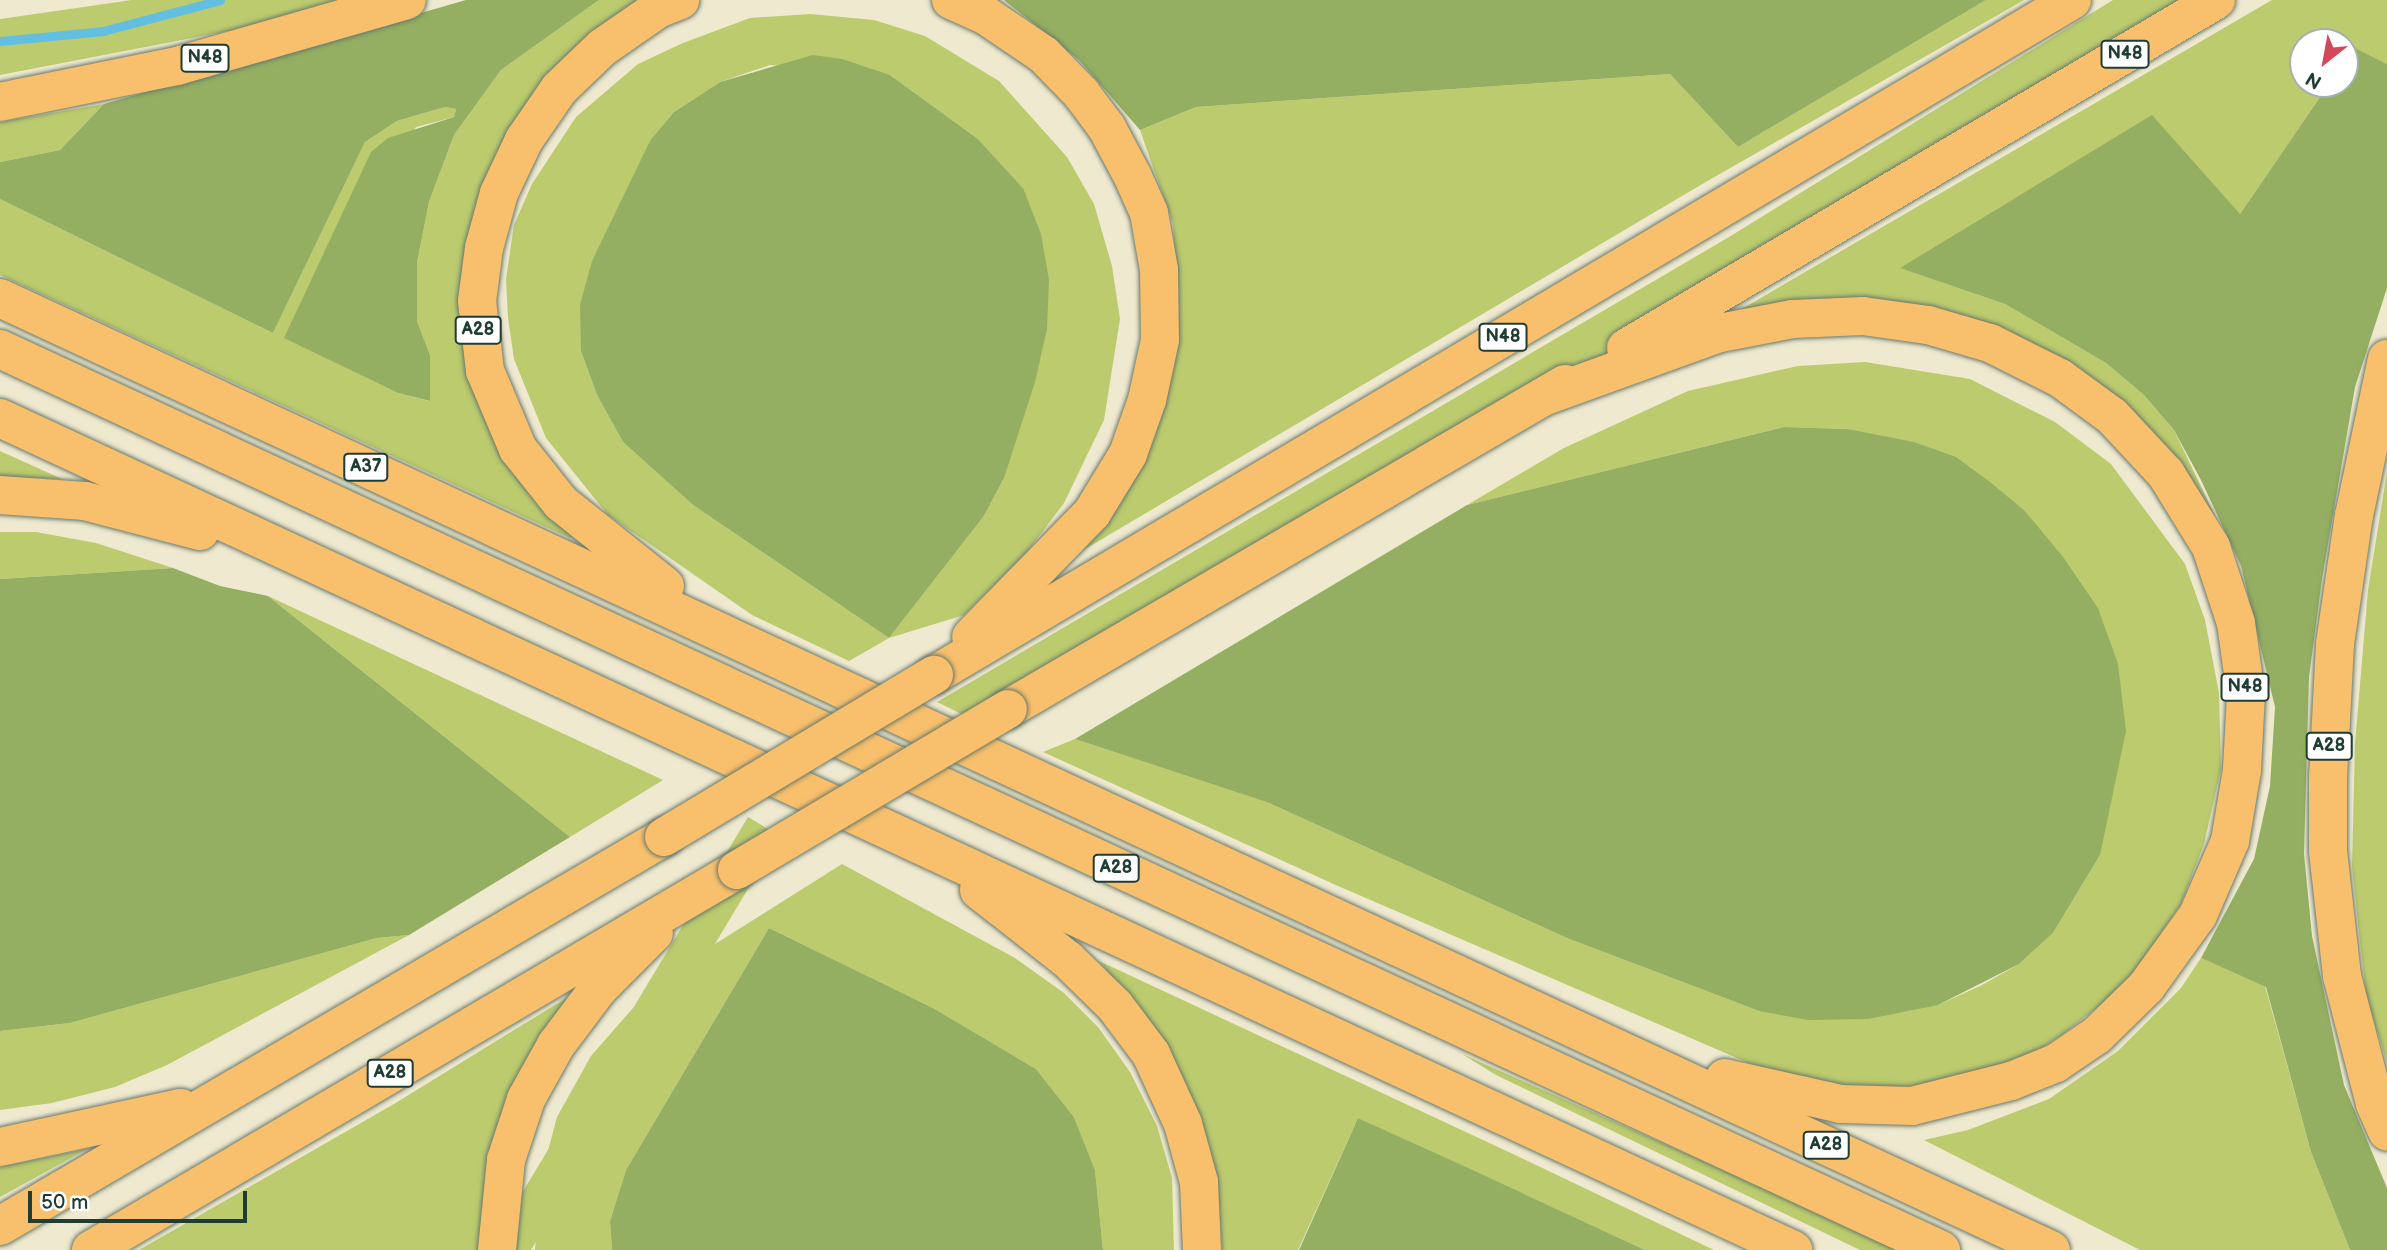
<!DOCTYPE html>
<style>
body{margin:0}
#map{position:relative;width:2387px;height:1250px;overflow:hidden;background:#efe9d0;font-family:"Balsamiq Sans",sans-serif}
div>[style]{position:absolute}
.green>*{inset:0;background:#bbcb6e;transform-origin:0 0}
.forest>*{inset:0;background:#94af61}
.stream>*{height:9px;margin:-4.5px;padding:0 4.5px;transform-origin:4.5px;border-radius:4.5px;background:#63bfe1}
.roads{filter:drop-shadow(0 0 2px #68796b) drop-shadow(0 0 2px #68796b)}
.highway>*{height:38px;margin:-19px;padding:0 19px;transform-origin:19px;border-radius:19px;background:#f8bf6c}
.bridges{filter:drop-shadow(0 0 2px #68796b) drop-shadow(0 0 2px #68796b)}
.highway-bridge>*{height:38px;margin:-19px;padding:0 19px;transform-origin:19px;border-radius:19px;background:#f8bf6c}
span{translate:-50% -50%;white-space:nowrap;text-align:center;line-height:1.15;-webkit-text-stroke:5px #fff;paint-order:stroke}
.shield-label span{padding:2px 5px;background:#fff;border:2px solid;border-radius:5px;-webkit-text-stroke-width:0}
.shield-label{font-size:18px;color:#1f3d34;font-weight:700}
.north{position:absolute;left:2289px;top:28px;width:70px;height:70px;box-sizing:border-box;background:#fff;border:2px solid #a5b1ae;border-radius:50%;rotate:211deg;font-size:19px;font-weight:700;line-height:28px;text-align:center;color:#1f3d34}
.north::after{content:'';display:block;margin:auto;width:24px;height:32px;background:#d1495b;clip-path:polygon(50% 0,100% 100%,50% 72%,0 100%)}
.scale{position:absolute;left:28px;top:1191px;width:219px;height:32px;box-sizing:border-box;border:4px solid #1f3d34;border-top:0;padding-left:9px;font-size:21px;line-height:24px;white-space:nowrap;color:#1f3d34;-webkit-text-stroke:5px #fff;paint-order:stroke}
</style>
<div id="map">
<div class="green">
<i style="clip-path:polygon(132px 0,345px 0,244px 28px,0 75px,0 19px)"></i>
<i style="clip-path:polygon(599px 0,652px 0,570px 61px,466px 307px,576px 535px,570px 538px,0 275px,0 199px,273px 333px,365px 142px,397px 121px,445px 107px,456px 109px,454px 117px,416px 127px,285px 338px,398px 393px,429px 401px,430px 355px,417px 321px,417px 263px,429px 202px,454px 135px,501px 70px)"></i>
<i style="clip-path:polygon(1986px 0,2024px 0,1704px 183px,1075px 555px,1155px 428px,1173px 370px,1179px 312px,1173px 224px,1140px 130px,1196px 107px,1670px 74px,1738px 147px)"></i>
<i style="clip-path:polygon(2113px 0,2201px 0,1615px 349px,976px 721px,937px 702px,1729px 237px)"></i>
<i style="clip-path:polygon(2272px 0,2387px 0,2387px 64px,2354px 48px,2345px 60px,2345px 42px,2303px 42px,2303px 84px,2329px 84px,2240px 214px,2211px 186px,1901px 268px,2005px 304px,2106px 363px,2144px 395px,2174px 430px,2215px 516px,2168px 451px,2022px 350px,1728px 317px)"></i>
<i style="clip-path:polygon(evenodd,810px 14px,874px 20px,925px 36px,999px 81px,1067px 157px,1094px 204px,1112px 266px,1120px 319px,1104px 420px,1064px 503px,1027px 552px,964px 615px,889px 638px,849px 661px,752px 615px,608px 515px,546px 438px,514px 359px,508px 318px,506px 279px,514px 225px,532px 184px,576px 117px,638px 64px,683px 43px,750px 18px,810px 14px,770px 65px,890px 75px,978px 139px,1023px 188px,1004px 478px,984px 516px,889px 638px,693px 505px,623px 442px,597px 395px,581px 351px,651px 139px,674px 112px,720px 82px,770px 65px)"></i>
<i style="clip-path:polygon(104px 104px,60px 150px,0 162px,0 122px)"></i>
<i style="clip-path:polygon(1865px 362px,1970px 379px,2055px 422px,2111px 464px,2185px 564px,2205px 620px,2219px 693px,2221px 769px,2204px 844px,2181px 904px,2126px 985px,2063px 1034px,2011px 1068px,1950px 1091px,1825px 1096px,1338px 886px,1043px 752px,1075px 739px,1269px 803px,1567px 938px,1759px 1011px,1938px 1005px,1982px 985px,2019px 964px,2053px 933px,2100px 855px,2098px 608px,2025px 511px,1847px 429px,1784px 427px,1467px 505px,1564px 448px,1688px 391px,1798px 366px)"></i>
<i style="clip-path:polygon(0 451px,62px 479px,0 477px)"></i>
<i style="clip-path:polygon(2387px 472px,2387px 1062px,2366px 996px,2352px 867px,2355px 744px,2368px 590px)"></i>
<i style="clip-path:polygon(0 532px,36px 532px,96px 543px,173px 568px,0 579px)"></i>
<i style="clip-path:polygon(268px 596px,418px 666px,663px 780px,570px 837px)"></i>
<i style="left:748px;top:817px;width:37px;height:860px;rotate:31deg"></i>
<i style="clip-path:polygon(842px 864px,1015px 958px,1064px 993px,1098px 1027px,1130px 1072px,1157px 1126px,1172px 1178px,1174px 1250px,1103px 1250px,1095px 1170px,1074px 1117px,1036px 1069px,933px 1008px,769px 928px,626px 1170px,610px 1221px,612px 1250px,535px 1250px,539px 1185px,557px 1117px,591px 1056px,633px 1008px,715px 944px)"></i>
<i style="clip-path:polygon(409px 935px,167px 1065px,115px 1087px,52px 1103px,0 1110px,0 1031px,70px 1023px,377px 938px)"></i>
<i style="clip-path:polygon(2201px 958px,2265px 986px,2311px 1152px,2350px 1250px,2140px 1250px,1924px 1140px,1968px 1130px,2049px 1099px,2118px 1051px,2181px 988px)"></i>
<i style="clip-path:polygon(1099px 961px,1513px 1154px,1714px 1250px,1645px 1250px,1358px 1118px,1298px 1250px,1222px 1250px,1218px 1188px,1140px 1012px)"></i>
<i style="clip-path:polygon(576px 992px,484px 1250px,139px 1250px,394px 1104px)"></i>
<i style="clip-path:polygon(1462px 1054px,1809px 1208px,1897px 1250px,1860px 1250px,1496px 1075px)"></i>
<i style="clip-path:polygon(87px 1149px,0 1197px,0 1167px)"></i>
</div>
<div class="forest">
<i style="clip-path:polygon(466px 0,599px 0,501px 70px,454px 135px,429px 202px,417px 263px,417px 321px,430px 355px,430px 401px,398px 393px,284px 338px,371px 152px,388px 138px,454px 117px,456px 109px,445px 107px,397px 121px,365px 142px,273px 333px,0 199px,0 162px,60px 150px,104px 104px)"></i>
<i style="clip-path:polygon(1004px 0,1986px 0,1738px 147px,1670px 74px,1196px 107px,1140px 130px,1079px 60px)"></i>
<i style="clip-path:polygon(2353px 47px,2387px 64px,2387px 288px,2355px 387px,2322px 579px,2309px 677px,2304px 854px,2312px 936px,2344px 1085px,2387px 1188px,2387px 1250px,2350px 1250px,2311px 1152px,2266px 987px,2201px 958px,2254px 859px,2270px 786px,2275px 707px,2241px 566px,2202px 482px,2174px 430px,2144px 395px,2106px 363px,2005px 304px,1900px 268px,2152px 115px,2240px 214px,2329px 84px,2345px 84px,2345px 60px)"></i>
<i style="clip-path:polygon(813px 55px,842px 59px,890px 75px,978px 139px,1023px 188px,1041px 234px,1049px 280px,1047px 329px,1035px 382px,1004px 478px,984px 516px,889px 638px,693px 505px,623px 442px,597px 395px,581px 351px,580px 305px,592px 261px,651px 139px,674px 112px,720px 82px)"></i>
<i style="clip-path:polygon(1784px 427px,1847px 429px,1914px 442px,1956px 457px,1990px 482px,2025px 511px,2063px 557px,2098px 608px,2118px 664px,2126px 731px,2100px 855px,2053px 933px,2019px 964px,1938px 1005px,1868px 1019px,1808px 1020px,1759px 1011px,1567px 938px,1269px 803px,1075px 739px,1467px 505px)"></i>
<i style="clip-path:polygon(173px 568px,220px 586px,268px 596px,570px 837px,409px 935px,377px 938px,70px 1023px,0 1031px,0 579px)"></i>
<i style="clip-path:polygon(769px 928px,933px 1008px,1036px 1069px,1074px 1117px,1095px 1170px,1103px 1250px,612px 1250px,610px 1221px,626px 1170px)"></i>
<i style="clip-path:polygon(1358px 1118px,1466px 1167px,1645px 1250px,1299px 1250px)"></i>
</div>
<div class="stream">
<i style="left:0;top:41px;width:103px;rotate:-5.5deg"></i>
<i style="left:103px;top:31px;width:121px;rotate:-14.8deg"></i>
</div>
<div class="roads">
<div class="highway">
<i style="left:951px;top:0;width:37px;rotate:24deg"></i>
<i style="left:985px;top:15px;width:71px;rotate:34.1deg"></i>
<i style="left:1044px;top:55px;width:53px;rotate:45.8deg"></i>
<i style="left:1081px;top:93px;width:44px;rotate:53.4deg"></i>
<i style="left:1107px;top:128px;width:55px;rotate:62deg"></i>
<i style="left:1133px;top:177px;width:39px;rotate:66deg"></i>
<i style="left:1149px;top:213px;width:58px;rotate:80deg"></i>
<i style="left:1159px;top:270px;width:70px;rotate:89.2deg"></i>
<i style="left:1160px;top:340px;width:61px;rotate:102.2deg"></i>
<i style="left:1147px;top:400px;width:57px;rotate:109.4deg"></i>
<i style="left:1128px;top:454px;width:69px;rotate:121.4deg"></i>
<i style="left:1092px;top:513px;width:173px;rotate:134.3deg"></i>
<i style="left:0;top:102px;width:181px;rotate:-11.5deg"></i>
<i style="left:177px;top:66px;width:239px;rotate:-16deg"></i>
<i style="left:0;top:298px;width:2261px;rotate:24.9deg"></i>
<i style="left:1626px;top:348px;width:685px;rotate:-30.53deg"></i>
<i style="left:0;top:349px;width:2140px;rotate:24.9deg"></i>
<i style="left:2387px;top:359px;width:159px;rotate:101.9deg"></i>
<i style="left:2354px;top:515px;width:130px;rotate:98.4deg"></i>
<i style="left:2335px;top:644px;width:133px;rotate:93deg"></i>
<i style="left:2328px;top:777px;width:74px;rotate:90deg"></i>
<i style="left:2328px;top:851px;width:126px;rotate:83.6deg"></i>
<i style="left:2342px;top:976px;width:132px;rotate:75.5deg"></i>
<i style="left:2375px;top:1104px;width:30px;rotate:66deg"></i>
<i style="left:1543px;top:397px;width:188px;rotate:-19.9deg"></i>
<i style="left:1720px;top:333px;width:74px;rotate:-10.9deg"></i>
<i style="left:1793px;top:319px;width:70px;rotate:-2.5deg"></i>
<i style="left:1863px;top:316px;width:66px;rotate:7.9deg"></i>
<i style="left:1928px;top:325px;width:65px;rotate:16.2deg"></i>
<i style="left:1990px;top:343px;width:78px;rotate:26.6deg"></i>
<i style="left:2060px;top:378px;width:64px;rotate:36.2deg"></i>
<i style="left:2112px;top:416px;width:79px;rotate:47deg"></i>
<i style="left:2166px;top:474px;width:86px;rotate:58.3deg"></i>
<i style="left:2211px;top:547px;width:80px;rotate:71.8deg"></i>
<i style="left:2236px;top:623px;width:73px;rotate:82.1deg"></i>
<i style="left:2246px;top:695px;width:75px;rotate:93.1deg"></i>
<i style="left:2242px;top:770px;width:72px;rotate:99.6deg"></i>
<i style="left:2230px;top:841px;width:81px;rotate:113.4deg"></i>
<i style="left:2198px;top:915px;width:89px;rotate:125.8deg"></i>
<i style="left:2146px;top:987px;width:69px;rotate:135.6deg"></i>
<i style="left:2097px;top:1035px;width:50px;rotate:145.7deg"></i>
<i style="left:2056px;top:1063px;width:48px;rotate:158.2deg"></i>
<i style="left:2011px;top:1081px;width:102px;rotate:165.8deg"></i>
<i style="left:1912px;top:1106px;width:71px;rotate:-178.4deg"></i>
<i style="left:1841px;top:1104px;width:119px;rotate:-167.4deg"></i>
<i style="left:0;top:418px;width:1977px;rotate:24.89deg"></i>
<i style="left:0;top:495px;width:85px;rotate:4deg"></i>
<i style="left:85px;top:501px;width:119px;rotate:14.6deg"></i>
<i style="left:665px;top:586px;width:133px;rotate:-141.4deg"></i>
<i style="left:561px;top:503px;width:69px;rotate:-128.5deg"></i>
<i style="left:518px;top:449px;width:85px;rotate:-112.9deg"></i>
<i style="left:485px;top:371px;width:70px;rotate:-96.5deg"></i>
<i style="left:477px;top:301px;width:53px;rotate:-82.5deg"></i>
<i style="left:484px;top:248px;width:57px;rotate:-74.7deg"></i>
<i style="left:499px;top:193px;width:59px;rotate:-64.7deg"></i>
<i style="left:524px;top:140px;width:62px;rotate:-55.5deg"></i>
<i style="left:559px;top:89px;width:61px;rotate:-43.7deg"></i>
<i style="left:603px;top:47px;width:67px;rotate:-34.6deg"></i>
<i style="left:658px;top:9px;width:24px;rotate:-22deg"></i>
<i style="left:934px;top:675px;width:1323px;rotate:-30.67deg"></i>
<i style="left:1008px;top:709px;width:645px;rotate:-30.26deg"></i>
<i style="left:979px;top:890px;width:113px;rotate:38.2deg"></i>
<i style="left:1068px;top:960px;width:66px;rotate:44.4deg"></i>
<i style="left:1115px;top:1006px;width:60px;rotate:53.1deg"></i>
<i style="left:1151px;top:1054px;width:77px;rotate:65.4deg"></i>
<i style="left:1183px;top:1124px;width:60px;rotate:74.6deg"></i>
<i style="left:1199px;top:1182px;width:68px;rotate:87.5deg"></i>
<i style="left:0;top:1147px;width:185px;rotate:-12.2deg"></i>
<i style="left:0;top:1226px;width:770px;rotate:-30.36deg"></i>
<i style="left:91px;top:1250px;width:749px;rotate:-30.47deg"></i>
<i style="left:497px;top:1250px;width:90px;rotate:-84.3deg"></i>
<i style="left:506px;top:1160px;width:64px;rotate:-71.8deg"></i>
<i style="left:526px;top:1099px;width:62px;rotate:-60.9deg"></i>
<i style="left:556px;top:1045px;width:70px;rotate:-53.1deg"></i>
<i style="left:598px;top:989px;width:79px;rotate:-45deg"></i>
</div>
</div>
<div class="bridges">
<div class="highway-bridge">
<i style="left:664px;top:837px;width:315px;rotate:-31deg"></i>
<i style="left:737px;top:870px;width:315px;rotate:-30.7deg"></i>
</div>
</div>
<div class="shield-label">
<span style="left:2125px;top:54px">N48</span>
<span style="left:205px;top:58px">N48</span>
<span style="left:478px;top:330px">A28</span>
<span style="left:1503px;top:337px">N48</span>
<span style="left:366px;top:467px">A37</span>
<span style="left:2245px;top:687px">N48</span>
<span style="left:2329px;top:746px">A28</span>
<span style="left:1116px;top:868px">A28</span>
<span style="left:390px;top:1073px">A28</span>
<span style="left:1826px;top:1145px">A28</span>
</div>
<div class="north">N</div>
<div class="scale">50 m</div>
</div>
